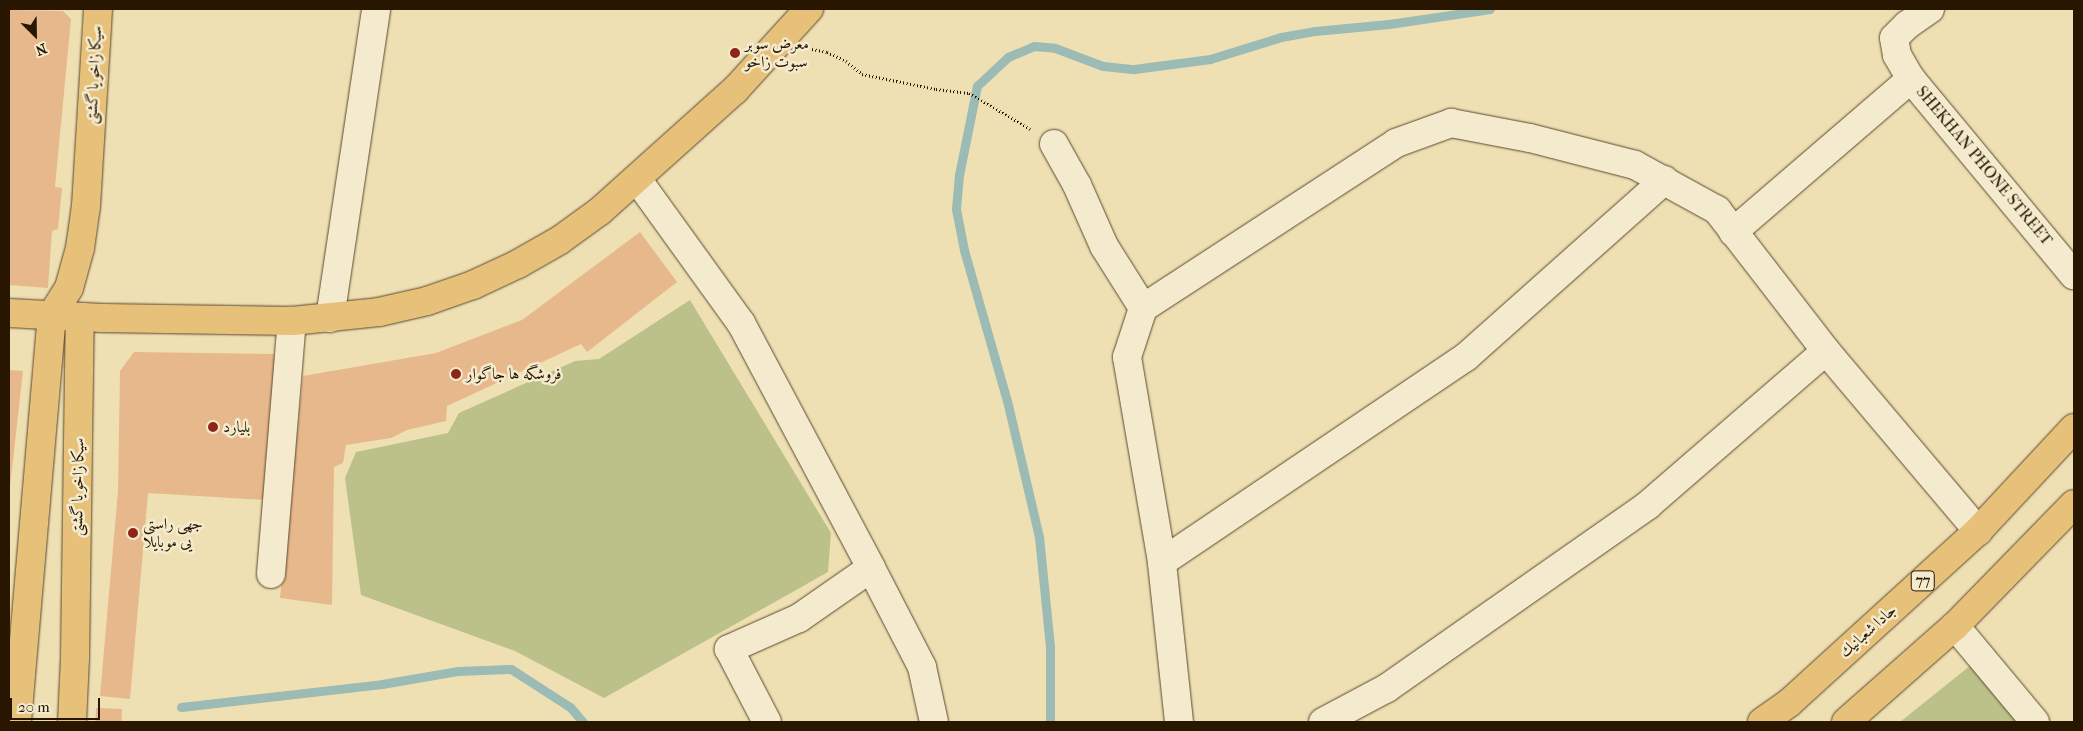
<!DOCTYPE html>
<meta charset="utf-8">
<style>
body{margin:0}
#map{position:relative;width:2083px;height:731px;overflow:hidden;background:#eee0b3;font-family:"IM FELL French Canon",Amiri,serif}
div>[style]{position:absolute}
.green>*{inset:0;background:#bcc18a}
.stream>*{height:9px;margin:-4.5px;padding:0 4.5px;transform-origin:4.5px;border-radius:4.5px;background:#9bbbb4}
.building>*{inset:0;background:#e7b88b;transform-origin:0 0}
.path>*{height:3px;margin-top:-1.5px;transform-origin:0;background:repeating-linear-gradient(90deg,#281600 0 1px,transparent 0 3.5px)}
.roads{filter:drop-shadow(0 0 1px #5a482d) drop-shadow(0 0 1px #5a482d)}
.minor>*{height:28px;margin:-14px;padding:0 14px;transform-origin:14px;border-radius:14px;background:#f4ebce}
.major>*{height:28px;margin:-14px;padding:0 14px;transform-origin:14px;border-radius:14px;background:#e7c07a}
.highway>*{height:28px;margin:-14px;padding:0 14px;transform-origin:14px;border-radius:14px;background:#e7c07a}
.dots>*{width:14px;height:14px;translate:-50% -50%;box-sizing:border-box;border:2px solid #f4ebce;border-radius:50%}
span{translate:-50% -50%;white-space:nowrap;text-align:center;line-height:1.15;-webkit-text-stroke:5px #f4ebce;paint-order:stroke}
.shield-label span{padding:1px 4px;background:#f4ebce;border:1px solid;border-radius:4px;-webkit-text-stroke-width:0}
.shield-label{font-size:15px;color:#281600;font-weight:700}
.poi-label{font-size:16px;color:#281600}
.left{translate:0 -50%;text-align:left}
.street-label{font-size:16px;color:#281600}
.frame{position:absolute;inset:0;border:10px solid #281600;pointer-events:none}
.north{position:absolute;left:10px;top:10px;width:50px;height:50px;-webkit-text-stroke:4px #f4ebce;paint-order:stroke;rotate:157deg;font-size:14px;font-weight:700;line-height:20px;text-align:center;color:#281600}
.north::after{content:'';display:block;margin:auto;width:18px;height:22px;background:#281600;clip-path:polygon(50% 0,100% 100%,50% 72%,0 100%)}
.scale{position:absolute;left:10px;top:698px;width:90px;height:22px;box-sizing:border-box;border:2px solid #281600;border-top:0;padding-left:6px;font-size:15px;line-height:18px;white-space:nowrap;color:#281600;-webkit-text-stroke:4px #f4ebce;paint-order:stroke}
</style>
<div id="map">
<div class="green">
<i style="clip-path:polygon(690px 300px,831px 533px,828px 572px,604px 698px,515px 651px,361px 595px,345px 478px,356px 452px,448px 433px,459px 413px,575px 361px,599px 359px)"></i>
<i style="clip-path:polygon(1981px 657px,2024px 722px,1900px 722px)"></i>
</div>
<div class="stream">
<i style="left:181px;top:707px;width:202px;rotate:-6.5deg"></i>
<i style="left:382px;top:684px;width:76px;rotate:-9.8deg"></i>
<i style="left:457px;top:671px;width:54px;rotate:-2.1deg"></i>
<i style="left:511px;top:669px;width:70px;rotate:32.8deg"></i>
<i style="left:570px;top:707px;width:20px;rotate:49deg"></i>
<i style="left:1050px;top:722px;width:75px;rotate:-90deg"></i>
<i style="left:1050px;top:647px;width:111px;rotate:-95.7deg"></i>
<i style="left:1039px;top:537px;width:140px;rotate:-103.2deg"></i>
<i style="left:1007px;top:401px;width:157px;rotate:-105.9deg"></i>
<i style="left:964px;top:250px;width:42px;rotate:-101deg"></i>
<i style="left:956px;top:209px;width:34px;rotate:-85deg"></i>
<i style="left:959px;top:175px;width:91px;rotate:-78.6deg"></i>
<i style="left:977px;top:86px;width:42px;rotate:-43.1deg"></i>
<i style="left:1008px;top:57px;width:28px;rotate:-23deg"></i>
<i style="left:1034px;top:46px;width:21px;rotate:5deg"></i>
<i style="left:1055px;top:48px;width:51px;rotate:20.6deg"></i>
<i style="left:1103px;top:66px;width:31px;rotate:6deg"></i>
<i style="left:1134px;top:69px;width:77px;rotate:-7.5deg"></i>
<i style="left:1210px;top:59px;width:74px;rotate:-17.2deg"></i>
<i style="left:1281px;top:37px;width:35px;rotate:-10deg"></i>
<i style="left:1315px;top:31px;width:74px;rotate:-5.4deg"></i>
<i style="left:1389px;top:24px;width:102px;rotate:-8.4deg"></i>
</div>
<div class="building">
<i style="clip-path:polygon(9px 10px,63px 11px,71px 19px,55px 187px,62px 188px,58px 229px,52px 231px,48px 288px,9px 285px)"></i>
<i style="clip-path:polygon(640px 232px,677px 282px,587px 352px,581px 344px,447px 406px,446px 421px,407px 430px,391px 438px,346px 445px,343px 463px,334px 467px,332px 605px,280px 598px,303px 376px,436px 353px,522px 320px)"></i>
<i style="clip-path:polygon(134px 352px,279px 354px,265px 500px,148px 493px,130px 699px,100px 696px,118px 491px,120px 371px)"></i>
<i style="clip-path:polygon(9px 370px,23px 371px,10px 487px,9px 487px)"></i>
<i style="left:96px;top:708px;width:26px;height:14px;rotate:2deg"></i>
</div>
<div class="path">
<i style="left:812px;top:49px;width:15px;rotate:11deg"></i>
<i style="left:827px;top:52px;width:21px;rotate:25deg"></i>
<i style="left:846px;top:61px;width:21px;rotate:39deg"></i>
<i style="left:862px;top:74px;width:76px;rotate:11.5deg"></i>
<i style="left:936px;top:89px;width:33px;rotate:7deg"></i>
<i style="left:969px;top:93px;width:71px;rotate:30.5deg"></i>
</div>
<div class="roads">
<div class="minor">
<i style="left:1930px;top:9px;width:28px;rotate:145deg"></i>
<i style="left:1907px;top:25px;width:18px;rotate:135deg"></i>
<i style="left:1894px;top:38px;width:17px;rotate:80deg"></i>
<i style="left:1897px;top:55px;width:28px;rotate:60deg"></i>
<i style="left:1911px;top:79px;width:255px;rotate:50.3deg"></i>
<i style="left:1054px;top:144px;width:47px;rotate:60.7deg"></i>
<i style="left:1077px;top:185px;width:67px;rotate:66.1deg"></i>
<i style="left:1104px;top:246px;width:73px;rotate:57.8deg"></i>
<i style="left:637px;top:179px;width:178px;rotate:54.2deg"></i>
<i style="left:741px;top:323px;width:277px;rotate:62deg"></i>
<i style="left:871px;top:568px;width:88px;rotate:145.2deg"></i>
<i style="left:799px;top:618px;width:77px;rotate:156.1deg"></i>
<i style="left:729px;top:649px;width:82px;rotate:62.5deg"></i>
<i style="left:1733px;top:232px;width:235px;rotate:-40.7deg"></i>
<i style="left:330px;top:318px;width:312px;rotate:-81.5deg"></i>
<i style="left:1162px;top:562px;width:367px;rotate:-34deg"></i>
<i style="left:1466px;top:357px;width:266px;rotate:-41.7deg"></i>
<i style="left:871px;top:568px;width:111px;rotate:62.7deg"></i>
<i style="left:922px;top:667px;width:56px;rotate:77.7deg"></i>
<i style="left:271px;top:574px;width:254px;rotate:-85.3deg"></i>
<i style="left:1955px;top:626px;width:125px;rotate:50.2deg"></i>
<i style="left:1179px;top:722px;width:161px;rotate:-96.1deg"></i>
<i style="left:1162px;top:562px;width:208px;rotate:-99.7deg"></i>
<i style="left:1127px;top:357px;width:52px;rotate:-71.9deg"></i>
<i style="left:1143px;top:308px;width:302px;rotate:-33.1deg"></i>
<i style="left:1396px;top:143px;width:59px;rotate:-20deg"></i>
<i style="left:1451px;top:123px;width:80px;rotate:10.8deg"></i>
<i style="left:1530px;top:138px;width:108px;rotate:14.4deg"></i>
<i style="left:1635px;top:165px;width:94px;rotate:28.8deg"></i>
<i style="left:1717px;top:210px;width:178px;rotate:52.3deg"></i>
<i style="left:1826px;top:351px;width:236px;rotate:49.8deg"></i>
<i style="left:1323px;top:722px;width:72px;rotate:-28deg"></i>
<i style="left:1387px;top:688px;width:319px;rotate:-35deg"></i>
<i style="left:1648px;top:505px;width:235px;rotate:-40.9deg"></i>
</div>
<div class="major">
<i style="left:9px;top:313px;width:93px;rotate:3.1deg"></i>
<i style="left:102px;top:318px;width:190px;rotate:0.9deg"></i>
<i style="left:292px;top:321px;width:87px;rotate:-5.9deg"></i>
<i style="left:379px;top:312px;width:49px;rotate:-12.9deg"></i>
<i style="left:427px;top:301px;width:49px;rotate:-19.2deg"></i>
<i style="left:473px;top:285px;width:50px;rotate:-25deg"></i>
<i style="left:518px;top:264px;width:48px;rotate:-29.7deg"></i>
<i style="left:560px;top:240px;width:49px;rotate:-35.9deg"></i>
<i style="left:600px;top:211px;width:181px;rotate:-41.9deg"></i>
<i style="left:735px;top:90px;width:110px;rotate:-47.6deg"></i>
<i style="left:17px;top:722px;width:409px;rotate:-85.1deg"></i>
<i style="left:52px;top:315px;width:32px;rotate:-58deg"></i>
<i style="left:69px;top:288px;width:41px;rotate:-74.6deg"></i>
<i style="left:80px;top:248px;width:42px;rotate:-81.9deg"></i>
<i style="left:86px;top:206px;width:197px;rotate:-86.5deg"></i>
<i style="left:72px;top:722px;width:64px;rotate:-87.3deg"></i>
<i style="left:75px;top:658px;width:341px;rotate:-89.2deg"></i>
</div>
<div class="highway">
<i style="left:1762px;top:722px;width:33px;rotate:-35deg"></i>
<i style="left:1789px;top:703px;width:256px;rotate:-42.3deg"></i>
<i style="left:1978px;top:531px;width:141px;rotate:-47deg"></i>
<i style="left:1846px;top:722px;width:145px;rotate:-41.4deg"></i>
<i style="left:1955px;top:626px;width:170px;rotate:-45.7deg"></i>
</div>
</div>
<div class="dots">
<i style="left:735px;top:53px;background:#8f2418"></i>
<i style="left:456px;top:374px;background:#8f2418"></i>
<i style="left:213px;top:427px;background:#8f2418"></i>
<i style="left:133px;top:533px;background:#8f2418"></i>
</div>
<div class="shield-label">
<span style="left:1923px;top:581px">77</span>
</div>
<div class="poi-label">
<span class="left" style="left:745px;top:53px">معرض سوبر<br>سبوت زاخو</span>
<span class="left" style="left:466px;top:374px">فروشگه ها جاگوار</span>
<span class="left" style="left:223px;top:427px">بليارد</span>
<span class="left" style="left:143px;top:533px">جهى راستى<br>يى موبايلا</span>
</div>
<div class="street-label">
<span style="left:94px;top:75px;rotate:-87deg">سیکا زاخو یا گشتى</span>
<span style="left:1984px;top:166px;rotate:50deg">SHEKHAN PHONE STREET</span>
<span style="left:78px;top:487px;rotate:-89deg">سیکا زاخو یا گشتى</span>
<span style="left:1868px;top:631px;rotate:-42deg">جادا شعبانيك</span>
</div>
<div class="frame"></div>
<div class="north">N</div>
<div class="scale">20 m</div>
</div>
